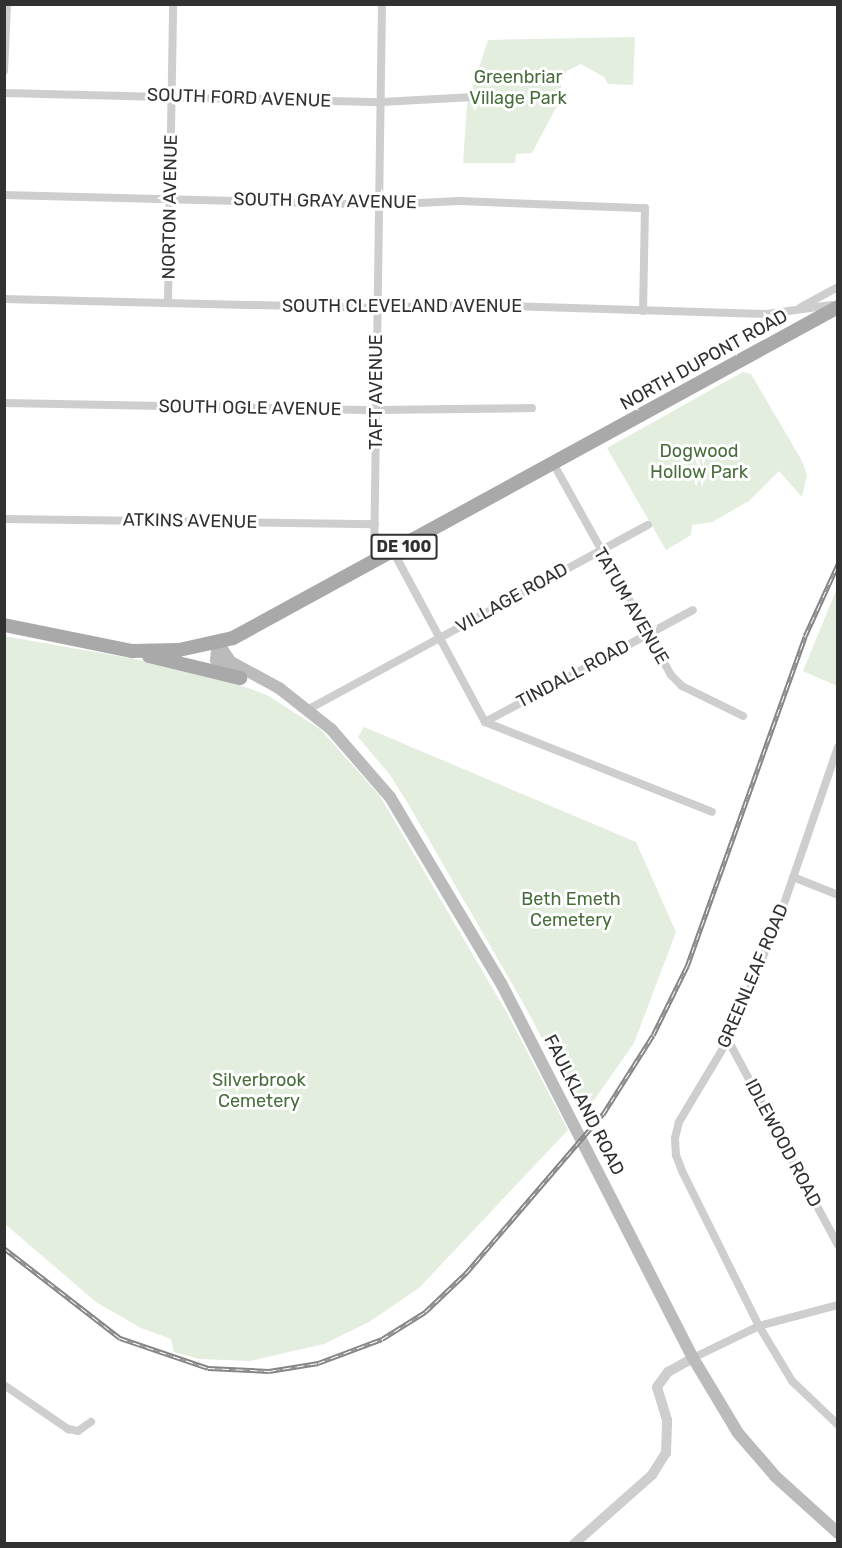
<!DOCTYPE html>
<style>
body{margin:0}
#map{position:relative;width:842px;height:1548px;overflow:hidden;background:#fff;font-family:Rubik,sans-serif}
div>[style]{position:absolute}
.green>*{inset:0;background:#e3eedf}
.minor>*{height:8px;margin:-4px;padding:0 4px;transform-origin:4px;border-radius:4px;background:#cecece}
.tertiary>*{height:10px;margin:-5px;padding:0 5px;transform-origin:5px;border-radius:5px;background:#cecece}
.secondary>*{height:12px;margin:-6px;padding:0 6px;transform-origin:6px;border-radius:6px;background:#bbb}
.primary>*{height:14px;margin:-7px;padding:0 7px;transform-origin:7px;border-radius:7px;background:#a9a9a9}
.rail>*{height:4.5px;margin-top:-2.25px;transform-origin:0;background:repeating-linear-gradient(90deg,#fff 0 7px,#868686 0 14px);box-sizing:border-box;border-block:2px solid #868686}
span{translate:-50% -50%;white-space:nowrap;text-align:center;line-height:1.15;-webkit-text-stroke:6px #fff;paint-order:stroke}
.shield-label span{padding:2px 4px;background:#fff;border:2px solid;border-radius:4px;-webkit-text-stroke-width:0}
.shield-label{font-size:16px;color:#313131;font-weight:700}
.park-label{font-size:18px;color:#486e3c}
.street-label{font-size:18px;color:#313131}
.frame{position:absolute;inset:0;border:6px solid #313131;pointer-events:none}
</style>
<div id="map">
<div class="green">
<i style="clip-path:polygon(635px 37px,633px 85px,608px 84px,604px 77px,581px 64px,567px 71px,561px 81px,561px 98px,532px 153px,516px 154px,515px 163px,463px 163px,467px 105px,488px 40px)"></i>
<i style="clip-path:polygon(743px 372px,751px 374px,802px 461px,807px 475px,802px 497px,779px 471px,749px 501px,712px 522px,692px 525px,691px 535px,666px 550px,607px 448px)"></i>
<i style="clip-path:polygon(837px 588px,837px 686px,803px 671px)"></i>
<i style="clip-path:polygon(4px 636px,197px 670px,267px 695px,320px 729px,380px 796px,507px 1013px,568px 1130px,419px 1288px,369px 1322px,324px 1344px,250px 1361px,199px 1359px,174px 1352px,171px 1339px,141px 1328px,96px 1302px,5px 1224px)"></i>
<i style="clip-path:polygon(364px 727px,636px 842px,676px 932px,634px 1043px,583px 1116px,526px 1008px,410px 807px,390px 775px,358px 737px)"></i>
</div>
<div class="minor">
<i style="left:4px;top:71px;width:67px;rotate:-87.4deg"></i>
<i style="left:4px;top:93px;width:377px;rotate:1.4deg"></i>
<i style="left:381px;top:102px;width:93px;rotate:-3.1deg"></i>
<i style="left:4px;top:195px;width:375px;rotate:1.5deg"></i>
<i style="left:379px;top:205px;width:80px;rotate:-2.9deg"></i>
<i style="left:459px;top:201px;width:186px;rotate:2.2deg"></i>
<i style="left:645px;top:208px;width:103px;rotate:91.1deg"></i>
<i style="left:4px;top:299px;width:372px;rotate:1.4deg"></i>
<i style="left:376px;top:308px;width:104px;rotate:-1.7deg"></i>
<i style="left:480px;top:305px;width:287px;rotate:1.8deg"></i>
<i style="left:767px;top:314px;width:65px;rotate:-8deg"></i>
<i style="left:168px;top:301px;width:297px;rotate:-89deg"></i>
<i style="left:801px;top:307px;width:42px;rotate:-28.4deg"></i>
<i style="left:4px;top:403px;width:373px;rotate:1.1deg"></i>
<i style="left:377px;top:410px;width:155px;rotate:-0.7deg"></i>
<i style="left:553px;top:463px;width:243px;rotate:60.9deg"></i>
<i style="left:671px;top:675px;width:16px;rotate:45deg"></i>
<i style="left:682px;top:686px;width:68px;rotate:26.2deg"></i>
<i style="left:4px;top:519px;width:371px;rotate:0.8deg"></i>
<i style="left:394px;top:553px;width:192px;rotate:61.7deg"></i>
<i style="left:485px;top:722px;width:244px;rotate:21.6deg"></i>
<i style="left:374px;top:562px;width:558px;rotate:-89.18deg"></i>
<i style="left:307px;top:710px;width:388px;rotate:-28.5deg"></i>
<i style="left:485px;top:722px;width:236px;rotate:-28.3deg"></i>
<i style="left:838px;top:747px;width:184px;rotate:109deg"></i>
<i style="left:778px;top:921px;width:129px;rotate:112.8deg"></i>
<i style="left:728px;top:1040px;width:96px;rotate:120.9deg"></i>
<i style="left:679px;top:1122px;width:16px;rotate:104deg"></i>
<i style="left:675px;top:1138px;width:17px;rotate:87deg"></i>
<i style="left:676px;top:1155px;width:19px;rotate:69deg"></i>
<i style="left:683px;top:1173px;width:171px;rotate:63.6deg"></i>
<i style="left:759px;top:1326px;width:64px;rotate:59deg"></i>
<i style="left:792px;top:1381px;width:64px;rotate:43.7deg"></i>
<i style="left:793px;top:877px;width:48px;rotate:21.8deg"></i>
<i style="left:728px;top:1040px;width:233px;rotate:61.8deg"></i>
<i style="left:693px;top:1358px;width:73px;rotate:-25.9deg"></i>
<i style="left:759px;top:1326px;width:82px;rotate:-14.9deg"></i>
<i style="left:4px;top:1385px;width:78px;rotate:34.5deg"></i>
<i style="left:68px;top:1429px;width:10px;rotate:11deg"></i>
<i style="left:78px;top:1431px;width:16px;rotate:-35deg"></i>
</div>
<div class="tertiary">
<i style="left:574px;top:1544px;width:104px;rotate:-41.5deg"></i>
<i style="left:652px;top:1475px;width:26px;rotate:-58deg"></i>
<i style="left:666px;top:1453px;width:33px;rotate:-88deg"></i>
<i style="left:667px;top:1420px;width:34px;rotate:-107deg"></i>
<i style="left:657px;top:1387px;width:19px;rotate:-54deg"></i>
<i style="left:668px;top:1372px;width:29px;rotate:-29deg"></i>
</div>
<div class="secondary">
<i style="left:218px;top:643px;width:23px;rotate:56deg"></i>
<i style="left:231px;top:662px;width:55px;rotate:28.4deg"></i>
<i style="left:279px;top:688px;width:66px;rotate:38.3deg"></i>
<i style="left:331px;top:729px;width:90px;rotate:49.1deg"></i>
<i style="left:390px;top:797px;width:217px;rotate:59.2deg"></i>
<i style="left:501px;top:983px;width:421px;rotate:62.9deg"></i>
<i style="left:693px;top:1358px;width:87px;rotate:59deg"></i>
<i style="left:738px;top:1433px;width:58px;rotate:49.2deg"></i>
<i style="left:776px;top:1477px;width:84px;rotate:42.1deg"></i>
<i style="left:218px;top:643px;width:17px;rotate:97deg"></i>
<i style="left:216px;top:660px;width:23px;rotate:40deg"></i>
</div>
<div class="primary">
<i style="left:4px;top:625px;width:131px;rotate:11.5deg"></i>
<i style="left:132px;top:651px;width:47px;rotate:-1.2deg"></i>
<i style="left:179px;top:650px;width:55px;rotate:-12.5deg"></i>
<i style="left:233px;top:638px;width:690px;rotate:-28.68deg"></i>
<i style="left:149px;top:656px;width:94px;rotate:13.6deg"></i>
</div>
<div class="rail">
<i style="left:4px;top:1248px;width:147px;rotate:37.8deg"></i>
<i style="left:120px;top:1338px;width:93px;rotate:18.8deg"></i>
<i style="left:208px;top:1368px;width:61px;rotate:2.8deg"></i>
<i style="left:269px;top:1371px;width:50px;rotate:-9.3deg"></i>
<i style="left:318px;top:1363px;width:68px;rotate:-20.6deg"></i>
<i style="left:382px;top:1339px;width:51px;rotate:-32.1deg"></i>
<i style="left:425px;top:1312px;width:57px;rotate:-43.6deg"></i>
<i style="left:466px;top:1273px;width:210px;rotate:-49.3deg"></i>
<i style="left:603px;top:1114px;width:93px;rotate:-57.7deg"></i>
<i style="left:653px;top:1035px;width:77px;rotate:-63.8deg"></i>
<i style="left:687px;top:966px;width:350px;rotate:-70.3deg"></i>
<i style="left:805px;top:636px;width:79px;rotate:-65.4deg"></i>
</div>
<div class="shield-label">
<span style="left:404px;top:547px">DE 100</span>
</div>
<div class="park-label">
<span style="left:518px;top:88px">Greenbriar<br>Village Park</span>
<span style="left:699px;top:462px">Dogwood<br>Hollow Park</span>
<span style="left:571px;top:910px">Beth Emeth<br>Cemetery</span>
<span style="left:259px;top:1091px">Silverbrook<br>Cemetery</span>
</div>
<div class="street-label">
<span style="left:239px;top:98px;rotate:2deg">SOUTH FORD AVENUE</span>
<span style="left:325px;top:201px;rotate:1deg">SOUTH GRAY AVENUE</span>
<span style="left:170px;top:207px;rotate:-89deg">NORTON AVENUE</span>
<span style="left:402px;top:306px">SOUTH CLEVELAND AVENUE</span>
<span style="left:704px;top:360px;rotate:-29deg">NORTH DUPONT ROAD</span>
<span style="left:376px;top:392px;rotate:-90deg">TAFT AVENUE</span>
<span style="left:250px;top:408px;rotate:1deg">SOUTH OGLE AVENUE</span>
<span style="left:190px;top:521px;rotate:1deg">ATKINS AVENUE</span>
<span style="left:512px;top:598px;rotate:-29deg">VILLAGE ROAD</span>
<span style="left:631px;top:606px;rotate:60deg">TATUM AVENUE</span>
<span style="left:573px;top:674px;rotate:-28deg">TINDALL ROAD</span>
<span style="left:753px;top:976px;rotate:-67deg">GREENLEAF ROAD</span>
<span style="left:584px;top:1105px;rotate:63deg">FAULKLAND ROAD</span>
<span style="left:783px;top:1143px;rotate:62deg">IDLEWOOD ROAD</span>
</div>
<div class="frame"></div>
</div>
